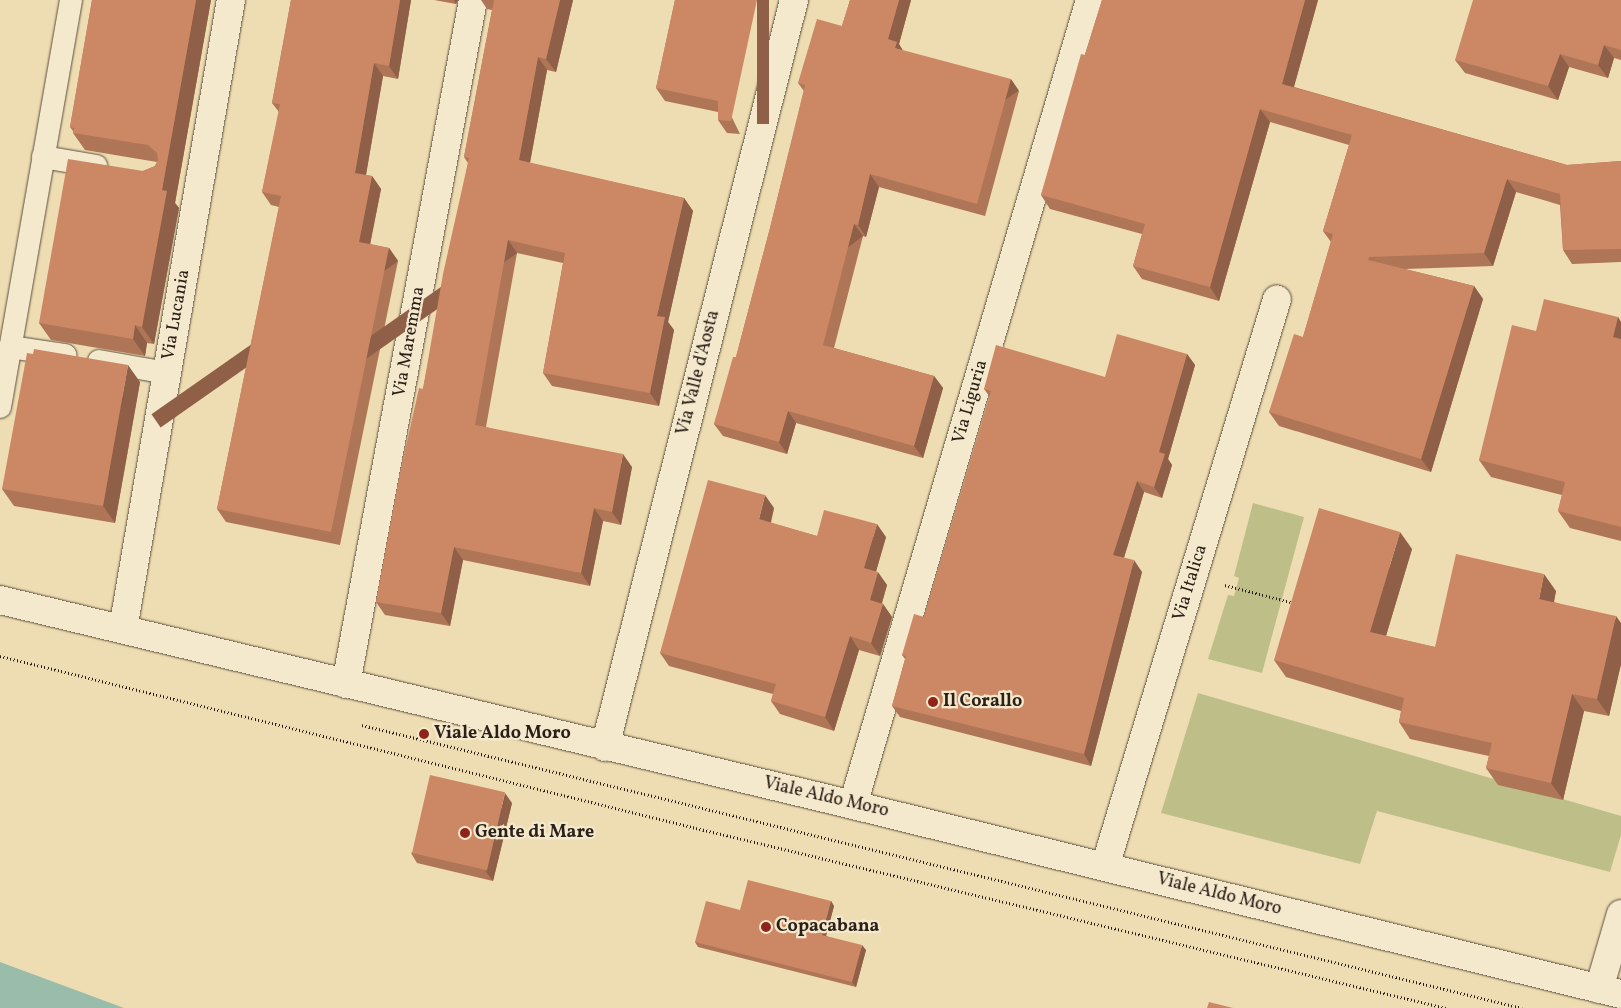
<!DOCTYPE html>
<style>
body{margin:0}
#map{position:relative;width:1621px;height:1008px;overflow:hidden;background:#eedcb2;font-family:Vollkorn,serif}
div>[style]{position:absolute}
.green>*{inset:0;background:#bebf88}
.water>*{inset:0;background:#99bcab}
.path>*{height:3px;margin-top:-1.5px;transform-origin:0;background:repeating-linear-gradient(90deg,#2b2018 0 1px,transparent 0 3.5px)}
.roads{filter:drop-shadow(0 0 1px #5c4f3e) drop-shadow(0 0 1px #5c4f3e)}
.lane>*{height:22px;margin:-11px;padding:0 11px;transform-origin:11px;border-radius:11px;background:#f4e8cd}
.street>*{height:28px;margin:-14px;padding:0 14px;transform-origin:14px;border-radius:14px;background:#f4e8cd}
.secondary>*{height:28px;margin:-14px;padding:0 14px;transform-origin:14px;border-radius:14px;background:#f4e8cd}
.wall>*{inset:0;background:#af7557}
.shaded-wall>*{inset:0;background:#8f5f47;transform-origin:0 0}
.building>*{inset:0;background:#cc8865;transform-origin:0 0}
.dots>*{width:14px;height:14px;translate:-50% -50%;box-sizing:border-box;border:2px solid #f4e8cd;border-radius:50%}
span{translate:-50% -50%;white-space:nowrap;text-align:center;line-height:1.15;-webkit-text-stroke:4.5px #f4e8cd;paint-order:stroke}
.street-label{font-size:18px;color:#2b2018}
.poi-label{font-size:18px;color:#2b2018;font-weight:700}
.left{translate:0 -50%;text-align:left}
</style>
<div id="map">
<div class="green">
<i style="clip-path:polygon(1253px 503px,1304px 517px,1262px 673px,1208px 659px,1228px 595px,1234px 596px,1239px 578px,1234px 576px)"></i>
<i style="clip-path:polygon(1198px 693px,1621px 816px,1621px 835px,1610px 872px,1377px 811px,1360px 864px,1161px 813px)"></i>
</div>
<div class="water">
<i style="clip-path:polygon(0 962px,124px 1008px,0 1008px)"></i>
</div>
<div class="path">
<i style="left:1225px;top:585px;width:71px;rotate:14.6deg"></i>
<i style="left:0;top:656px;width:717px;rotate:13.88deg"></i>
<i style="left:696px;top:828px;width:771px;rotate:13.5deg"></i>
<i style="left:362px;top:725px;width:1194px;rotate:13.71deg"></i>
</div>
<div class="roads">
<div class="lane">
<i style="left:43px;top:157px;width:54px;rotate:9.6deg"></i>
<i style="left:10px;top:347px;width:56px;rotate:8.3deg"></i>
<i style="left:99px;top:361px;width:69px;rotate:10deg"></i>
<i style="left:0;top:407px;width:413px;rotate:-80.1deg"></i>
</div>
<div class="street">
<i style="left:123px;top:629px;width:638px;rotate:-80.26deg"></i>
<i style="left:346px;top:684px;width:696px;rotate:-79.48deg"></i>
<i style="left:605px;top:747px;width:771px;rotate:-75.8deg"></i>
<i style="left:853px;top:805px;width:839px;rotate:-73.6deg"></i>
<i style="left:1105px;top:867px;width:593px;rotate:-73.15deg"></i>
<i style="left:1599px;top:989px;width:78px;rotate:-73.7deg"></i>
</div>
<div class="secondary">
<i style="left:0;top:600px;width:877px;rotate:13.51deg"></i>
<i style="left:853px;top:805px;width:791px;rotate:13.83deg"></i>
</div>
</div>
<div class="wall">
<i style="clip-path:polygon(92px 0,211px 0,175px 203px,179px 208px,154px 344px,147px 343px,145px 356px,51px 340px,39px 323px,143px 171px,155px 166px,157px 162px,85px 150px,73px 133px,73px 131px,70px 127px)"></i>
<i style="clip-path:polygon(291px 0,411px 0,398px 79px,383px 76px,366px 175px,372px 176px,381px 189px,370px 244px,389px 248px,398px 261px,340px 545px,226px 522px,217px 509px,279px 207px,271px 205px,262px 192px,279px 112px,272px 103px)"></i>
<i style="clip-path:polygon(434px 0,458px 0,456px 4px)"></i>
<i style="clip-path:polygon(481px 0,573px 0,556px 72px,547px 70px,530px 163px,684px 198px,693px 211px,668px 322px,674px 330px,659px 406px,552px 386px,543px 373px,563px 263px,517px 253px,486px 427px,632px 467px,621px 525px,603px 521px,590px 586px,463px 560px,450px 626px,385px 615px,376px 602px,423px 389px,468px 163px,464px 157px,492px 10px,487px 9px)"></i>
<i style="clip-path:polygon(675px 0,740px 134px,727px 133px,718px 120px,718px 112px,665px 101px,656px 88px)"></i>
<i style="clip-path:polygon(850px 0,911px 0,899px 44px,903px 51px,1019px 91px,985px 216px,879px 187px,866px 237px,863px 236px,834px 348px,934px 376px,943px 388px,923px 458px,796px 423px,787px 454px,723px 436px,714px 424px,736px 357px,770px 228px,804px 91px,798px 83px,842px 26px)"></i>
<i style="clip-path:polygon(1102px 0,1318px 0,1294px 87px,1567px 165px,1621px 161px,1621px 262px,1572px 264px,1563px 250px,1560px 205px,1516px 192px,1493px 266px,1405px 269px,1474px 286px,1483px 299px,1431px 472px,1279px 426px,1269px 412px,1303px 337px,1331px 242px,1323px 231px,1349px 145px,1270px 122px,1219px 301px,1142px 279px,1133px 266px,1142px 234px,1050px 209px,1041px 195px)"></i>
<i style="clip-path:polygon(1621px 0,1621px 60px,1614px 58px,1608px 78px,1569px 67px,1558px 100px,1465px 73px,1455px 60px)"></i>
<i style="clip-path:polygon(1618px 317px,1621px 322px,1621px 541px,1570px 528px,1558px 511px,1562px 495px,1491px 477px,1479px 460px,1536px 331px)"></i>
<i style="clip-path:polygon(1187px 354px,1195px 365px,1168px 459px,1172px 465px,1162px 498px,1144px 492px,1124px 558px,1142px 572px,1091px 766px,900px 717px,892px 706px,905px 659px,902px 655px,924px 617px,990px 397px,984px 389px,1105px 377px)"></i>
<i style="clip-path:polygon(140px 382px,115px 523px,14px 506px,2px 489px)"></i>
<i style="clip-path:polygon(774px 508px,771px 523px,817px 536px,886px 537px,876px 572px,887px 585px,882px 603px,883px 604px,892px 617px,880px 656px,859px 650px,834px 731px,780px 714px,771px 701px,773px 694px,669px 666px,660px 653px)"></i>
<i style="clip-path:polygon(1412px 549px,1386px 636px,1435px 647px,1556px 591px,1554px 602px,1621px 623px,1621px 664px,1609px 716px,1584px 711px,1563px 800px,1498px 785px,1486px 768px,1489px 756px,1410px 739px,1399px 722px,1401px 711px,1286px 677px,1274px 660px)"></i>
<i style="clip-path:polygon(512px 803px,493px 881px,417px 863px,411px 853px)"></i>
<i style="clip-path:polygon(831px 901px,834px 906px,826px 936px,866px 950px,856px 987px,698px 947px,695px 942px,740px 910px)"></i>
</div>
<div class="shaded-wall">
<i style="clip-path:polygon(196px 0,211px 0,175px 203px,179px 208px,154px 344px,142px 327px,162px 190px)"></i>
<i style="clip-path:polygon(400px 0,411px 0,398px 79px,389px 66px)"></i>
<i style="clip-path:polygon(454px 0,458px 0,456px 4px)"></i>
<i style="clip-path:polygon(560px 0,573px 0,556px 72px,546px 59px)"></i>
<i style="left:757px;top:0;width:12px;height:124px"></i>
<i style="clip-path:polygon(899px 0,911px 0,899px 44px,905px 54px,903px 61px,888px 39px)"></i>
<i style="clip-path:polygon(1305px 0,1318px 0,1291px 97px,1282px 84px)"></i>
<i style="clip-path:polygon(1604px 45px,1614px 58px,1608px 78px,1598px 65px)"></i>
<i style="clip-path:polygon(1560px 54px,1569px 67px,1558px 100px,1548px 86px)"></i>
<i style="clip-path:polygon(538px 57px,547px 70px,528px 173px,519px 160px)"></i>
<i style="clip-path:polygon(374px 63px,383px 76px,364px 186px,355px 173px)"></i>
<i style="left:1011px;top:79px;width:14px;height:130px;rotate:56deg"></i>
<i style="clip-path:polygon(1260px 109px,1270px 122px,1219px 301px,1210px 287px)"></i>
<i style="clip-path:polygon(870px 174px,879px 187px,866px 237px,858px 225px)"></i>
<i style="clip-path:polygon(372px 176px,381px 189px,368px 255px,359px 242px)"></i>
<i style="clip-path:polygon(1507px 179px,1516px 192px,1493px 266px,1484px 253px)"></i>
<i style="clip-path:polygon(684px 198px,693px 211px,668px 322px,674px 330px,659px 406px,650px 393px,657px 316px)"></i>
<i style="left:854px;top:224px;width:15px;height:125px;rotate:53deg"></i>
<i style="left:508px;top:240px;width:16px;height:188px;rotate:55deg"></i>
<i style="left:389px;top:248px;width:16px;height:290px;rotate:55deg"></i>
<i style="clip-path:polygon(1474px 286px,1483px 299px,1431px 472px,1421px 459px)"></i>
<i style="clip-path:polygon(1618px 317px,1621px 322px,1621px 349px,1613px 337px)"></i>
<i style="clip-path:polygon(135px 325px,147px 343px,145px 356px,133px 339px)"></i>
<i style="clip-path:polygon(1187px 354px,1195px 365px,1168px 459px,1172px 465px,1162px 498px,1154px 487px,1159px 452px)"></i>
<i style="clip-path:polygon(128px 365px,140px 382px,115px 523px,103px 506px)"></i>
<i style="clip-path:polygon(934px 376px,943px 388px,923px 458px,914px 446px)"></i>
<i style="clip-path:polygon(788px 411px,796px 423px,787px 454px,779px 442px)"></i>
<i style="clip-path:polygon(623px 454px,632px 467px,621px 525px,612px 512px)"></i>
<i style="clip-path:polygon(1137px 481px,1144px 492px,1121px 567px,1113px 555px)"></i>
<i style="clip-path:polygon(765px 495px,774px 508px,768px 532px,759px 519px)"></i>
<i style="clip-path:polygon(594px 508px,603px 521px,590px 586px,581px 573px)"></i>
<i style="clip-path:polygon(877px 524px,886px 537px,873px 581px,864px 568px)"></i>
<i style="clip-path:polygon(1400px 532px,1412px 549px,1382px 649px,1370px 632px)"></i>
<i style="clip-path:polygon(454px 547px,463px 560px,450px 626px,441px 613px)"></i>
<i style="clip-path:polygon(1134px 560px,1142px 572px,1091px 766px,1084px 754px)"></i>
<i style="clip-path:polygon(878px 572px,887px 585px,879px 613px,870px 600px)"></i>
<i style="clip-path:polygon(1544px 574px,1556px 591px,1551px 616px,1539px 599px)"></i>
<i style="clip-path:polygon(883px 604px,892px 617px,880px 656px,871px 643px)"></i>
<i style="clip-path:polygon(1616px 616px,1621px 623px,1621px 664px,1609px 716px,1597px 699px)"></i>
<i style="clip-path:polygon(850px 636px,859px 650px,834px 731px,825px 717px)"></i>
<i style="clip-path:polygon(1572px 694px,1584px 711px,1563px 800px,1551px 783px)"></i>
<i style="clip-path:polygon(505px 793px,512px 803px,493px 881px,486px 872px)"></i>
<i style="clip-path:polygon(831px 901px,834px 906px,825px 940px,822px 935px)"></i>
<i style="clip-path:polygon(862px 945px,866px 950px,856px 987px,852px 982px)"></i>
</div>
<div class="building">
<i style="clip-path:polygon(92px 0,196px 0,162px 190px,167px 191px,142px 327px,135px 325px,133px 339px,39px 323px,68px 159px,143px 171px,155px 166px,158px 160px,157px 153px,148px 145px,73px 133px,74px 128px,70px 127px)"></i>
<i style="clip-path:polygon(291px 0,400px 0,389px 66px,374px 63px,355px 173px,372px 176px,359px 242px,389px 248px,331px 532px,217px 509px,281px 196px,262px 192px,280px 104px,272px 103px)"></i>
<i style="clip-path:polygon(494px 0,560px 0,546px 59px,538px 57px,519px 160px,684px 198px,657px 316px,665px 317px,650px 393px,543px 373px,565px 253px,508px 240px,475px 425px,623px 454px,612px 512px,594px 508px,581px 573px,454px 547px,441px 613px,376px 602px,400px 473px,419px 388px,423px 389px,443px 274px,469px 158px,464px 157px)"></i>
<i style="clip-path:polygon(675px 0,757px 0,731px 121px,718px 120px,718px 101px,656px 88px)"></i>
<i style="clip-path:polygon(850px 0,899px 0,888px 39px,897px 42px,895px 48px,1011px 79px,977px 204px,870px 174px,858px 225px,854px 224px,823px 345px,934px 376px,914px 446px,788px 411px,779px 442px,714px 424px,733px 357px,736px 357px,770px 228px,805px 85px,798px 83px,817px 19px,842px 26px)"></i>
<i style="clip-path:polygon(1102px 0,1305px 0,1282px 84px,1567px 165px,1621px 161px,1621px 249px,1563px 250px,1560px 194px,1507px 179px,1484px 253px,1369px 257px,1368px 260px,1474px 286px,1421px 459px,1269px 412px,1294px 334px,1303px 337px,1333px 234px,1323px 231px,1352px 135px,1260px 109px,1210px 287px,1133px 266px,1145px 224px,1041px 195px,1081px 54px,1085px 55px)"></i>
<i style="clip-path:polygon(1473px 0,1621px 0,1621px 50px,1604px 45px,1598px 65px,1560px 54px,1548px 86px,1455px 60px)"></i>
<i style="clip-path:polygon(1544px 299px,1618px 317px,1613px 337px,1621px 339px,1621px 527px,1558px 511px,1565px 482px,1479px 460px,1512px 325px,1536px 331px)"></i>
<i style="clip-path:polygon(1117px 334px,1187px 354px,1159px 452px,1165px 454px,1154px 487px,1137px 481px,1113px 555px,1134px 560px,1084px 754px,892px 706px,906px 656px,902px 655px,914px 614px,924px 617px,991px 391px,984px 389px,996px 345px,1105px 377px)"></i>
<i style="clip-path:polygon(34px 349px,128px 365px,103px 506px,2px 489px,27px 353px,33px 354px)"></i>
<i style="clip-path:polygon(708px 480px,765px 495px,759px 519px,817px 536px,824px 510px,877px 524px,864px 568px,878px 572px,870px 600px,883px 604px,871px 643px,850px 636px,825px 717px,771px 701px,776px 684px,660px 653px)"></i>
<i style="clip-path:polygon(1319px 508px,1400px 532px,1370px 632px,1435px 647px,1456px 554px,1544px 574px,1539px 599px,1616px 616px,1597px 699px,1572px 694px,1551px 783px,1486px 768px,1492px 743px,1399px 722px,1404px 698px,1274px 660px)"></i>
<i style="left:430px;top:775px;width:77px;height:80px;rotate:13deg"></i>
<i style="clip-path:polygon(748px 880px,831px 901px,822px 935px,862px 945px,852px 982px,695px 942px,706px 901px,740px 910px)"></i>
<i style="clip-path:polygon(1209px 1002px,1233px 1008px,1207px 1008px)"></i>
</div>
<div class="dots">
<i style="left:933px;top:702px;background:#8f2418"></i>
<i style="left:424px;top:734px;background:#8f2418"></i>
<i style="left:465px;top:833px;background:#8f2418"></i>
<i style="left:766px;top:927px;background:#8f2418"></i>
</div>
<div class="street-label">
<span style="left:177px;top:315px;rotate:-80deg">Via Lucania</span>
<span style="left:410px;top:342px;rotate:-80deg">Via Maremma</span>
<span style="left:699px;top:373px;rotate:-76deg">Via Valle d'Aosta</span>
<span style="left:971px;top:402px;rotate:-74deg">Via Liguria</span>
<span style="left:1191px;top:583px;rotate:-73deg">Via Italica</span>
<span style="left:826px;top:798px;rotate:13deg">Viale Aldo Moro</span>
<span style="left:1219px;top:895px;rotate:14deg">Viale Aldo Moro</span>
</div>
<div class="poi-label">
<span class="left" style="left:943px;top:702px">Il Corallo</span>
<span class="left" style="left:434px;top:734px">Viale Aldo Moro</span>
<span class="left" style="left:475px;top:833px">Gente di Mare</span>
<span class="left" style="left:776px;top:927px">Copacabana</span>
</div>
</div>
